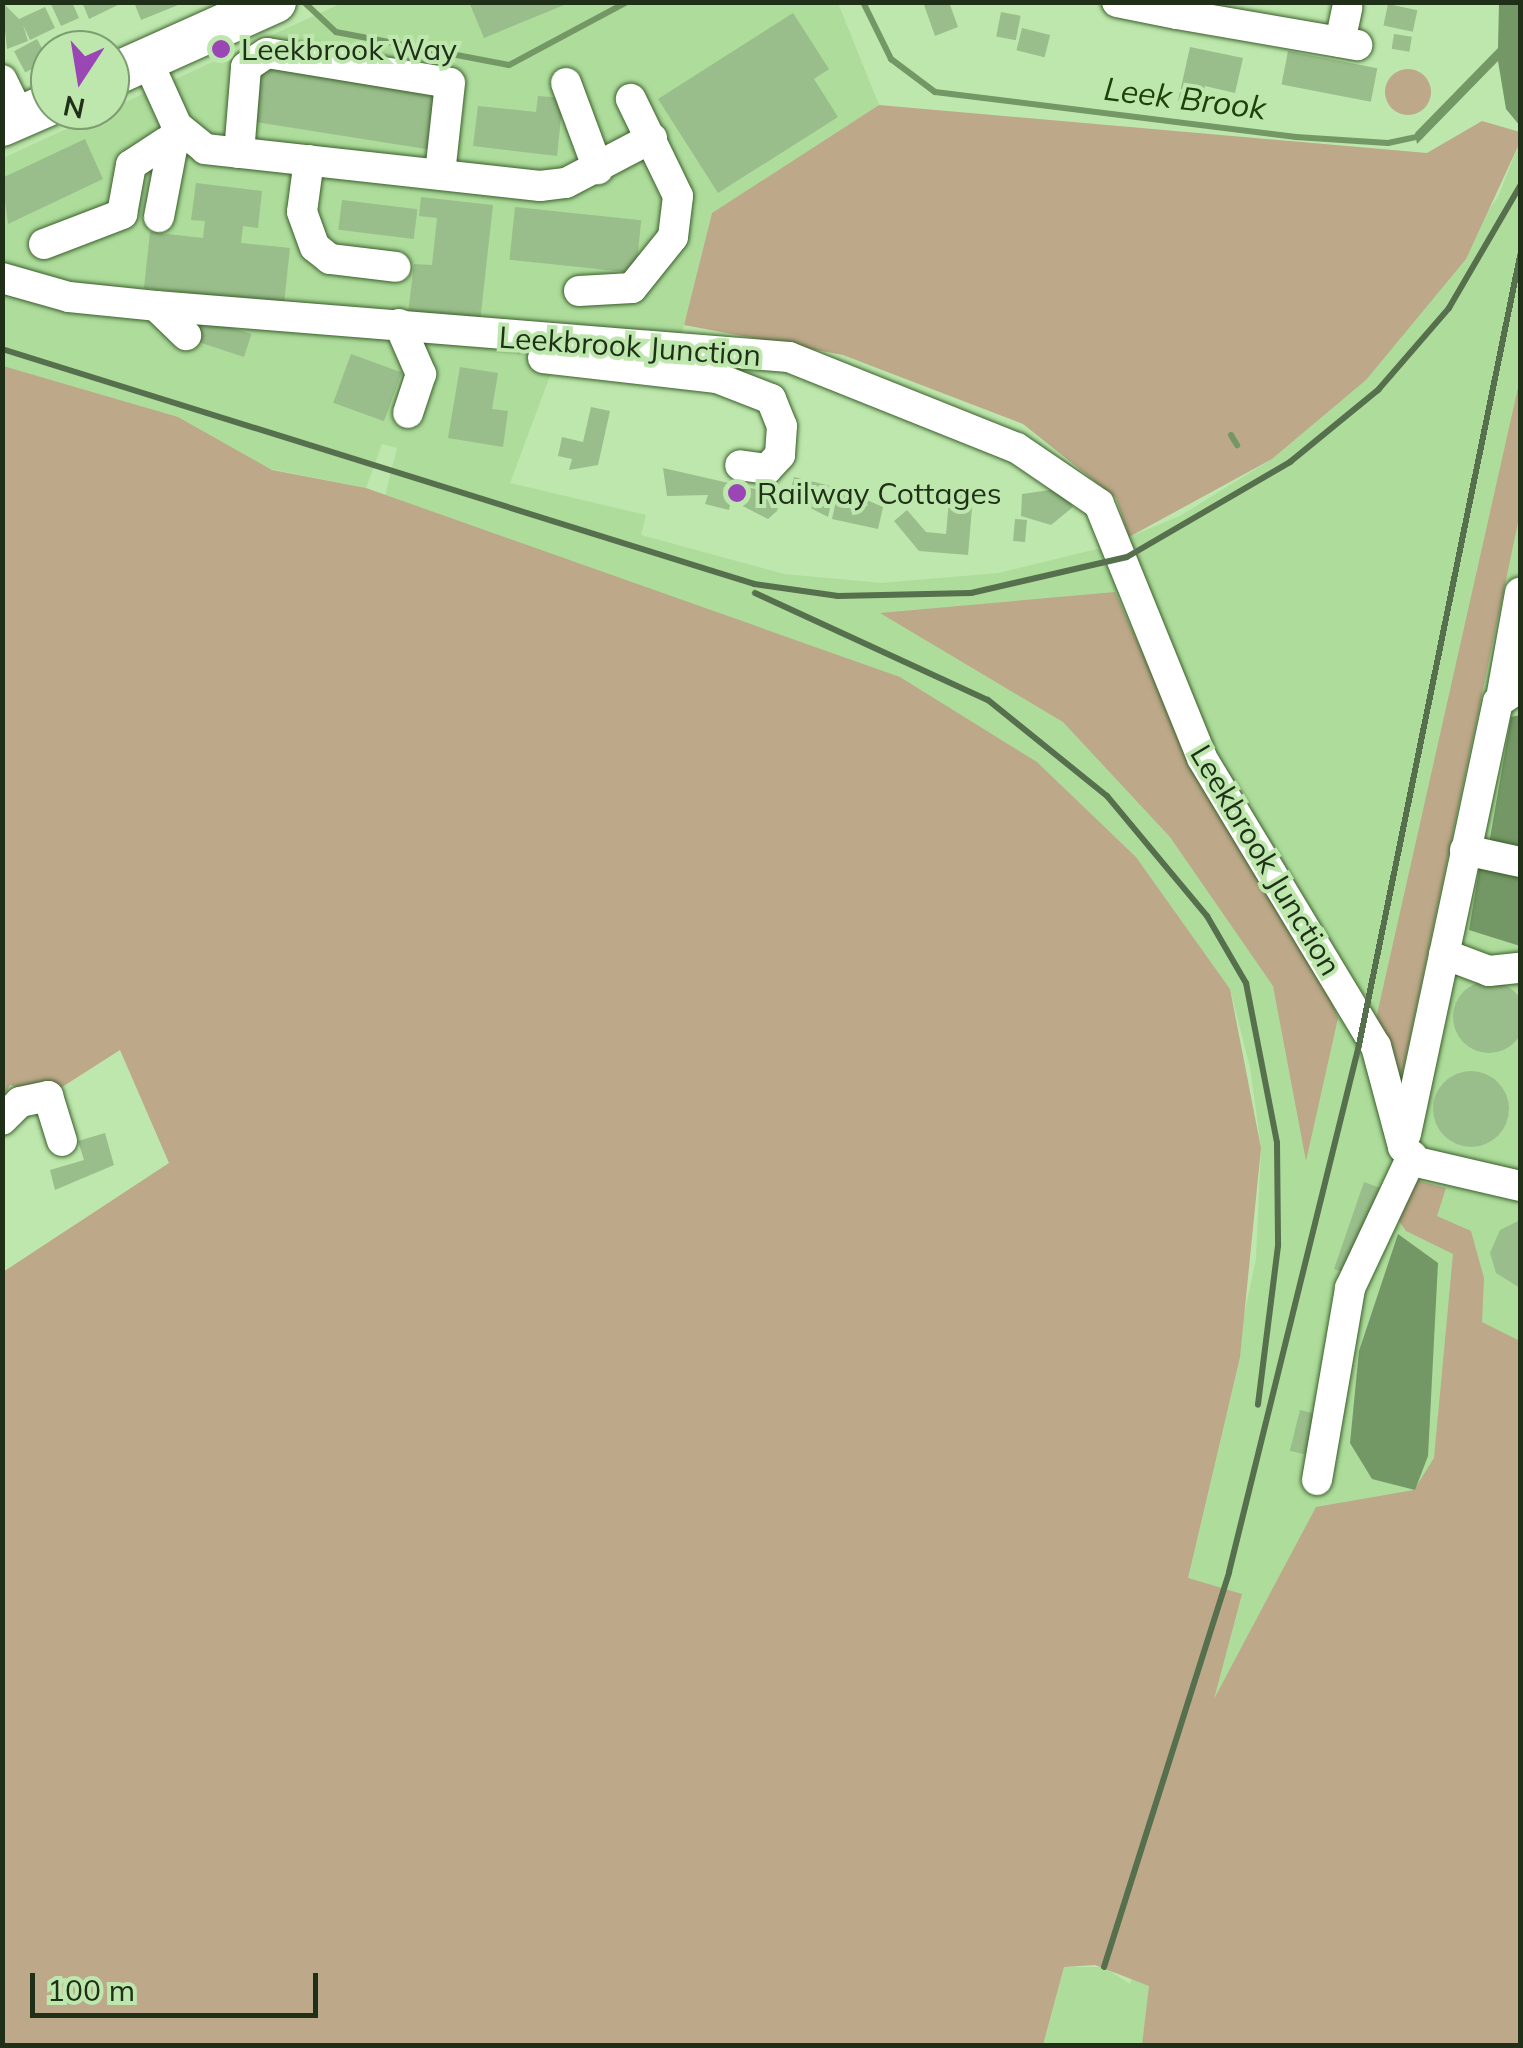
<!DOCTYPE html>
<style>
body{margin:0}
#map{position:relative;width:1523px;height:2048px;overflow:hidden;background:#bde7ac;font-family:Mulish,sans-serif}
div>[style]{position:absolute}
.built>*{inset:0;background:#addc9b}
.green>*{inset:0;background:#bda889}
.round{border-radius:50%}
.water>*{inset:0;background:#739765}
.stream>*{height:6px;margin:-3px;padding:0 3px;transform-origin:3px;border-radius:3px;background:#739765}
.building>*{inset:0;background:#99be8b;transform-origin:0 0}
.roads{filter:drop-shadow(0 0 2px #3b5f2b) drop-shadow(0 0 2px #3b5f2b)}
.minor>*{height:30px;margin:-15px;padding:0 15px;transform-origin:15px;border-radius:15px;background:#fff}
.highway>*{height:42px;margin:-21px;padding:0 21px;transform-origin:21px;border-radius:21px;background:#fff}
.rail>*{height:6px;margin:-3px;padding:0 3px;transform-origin:3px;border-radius:3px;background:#566f4c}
.dots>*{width:28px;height:28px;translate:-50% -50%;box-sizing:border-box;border:5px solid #bde7ac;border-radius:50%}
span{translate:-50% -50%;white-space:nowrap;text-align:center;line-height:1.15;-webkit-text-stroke:8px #bde7ac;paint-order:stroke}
.poi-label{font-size:30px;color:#1f2f18}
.left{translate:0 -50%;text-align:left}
.street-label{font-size:30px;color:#1f2f18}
.water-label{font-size:32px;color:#1e410c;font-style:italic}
.frame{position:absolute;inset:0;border:5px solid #1f2f18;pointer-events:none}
.north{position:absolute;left:30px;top:30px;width:100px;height:100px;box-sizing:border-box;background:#bde7ac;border:2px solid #7e9d71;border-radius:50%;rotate:192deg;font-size:28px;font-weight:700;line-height:40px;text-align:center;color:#1f2f18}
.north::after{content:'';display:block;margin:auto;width:35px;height:45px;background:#9a47b5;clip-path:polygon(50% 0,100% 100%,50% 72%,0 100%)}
.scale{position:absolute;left:30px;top:1973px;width:288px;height:45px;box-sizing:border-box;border:5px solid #1f2f18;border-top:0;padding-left:12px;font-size:30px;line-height:35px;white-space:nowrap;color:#1f2f18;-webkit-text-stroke:8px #bde7ac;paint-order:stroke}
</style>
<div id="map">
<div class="built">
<i style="clip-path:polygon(342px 3px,838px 3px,879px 105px,712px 213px,676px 356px,560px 349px,510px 483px,646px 515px,641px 535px,784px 574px,881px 583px,999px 573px,1105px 547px,1180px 516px,1272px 459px,1366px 380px,1498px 197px,1520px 142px,1520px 1901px,1150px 1985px,1142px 2045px,1043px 2045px,1064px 1967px,1104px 1967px,1130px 1984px,1242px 1594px,1188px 1579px,1256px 1259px,1261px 1148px,1250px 1067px,1230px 989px,1136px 857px,1037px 762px,899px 677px,385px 496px,397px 448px,382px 444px,366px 488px,118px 439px,3px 402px,3px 158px)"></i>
</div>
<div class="green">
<i class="round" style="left:1385px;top:69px;width:46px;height:46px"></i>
<i style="clip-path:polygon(879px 105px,1427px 153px,1482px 121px,1520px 132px,1520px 142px,1466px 259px,1366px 380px,1272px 459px,1129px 537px,1116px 498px,1023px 424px,843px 355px,684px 325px,712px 213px)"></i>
<i style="clip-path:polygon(3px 366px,178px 417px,272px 470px,366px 488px,900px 677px,1037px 762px,1136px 857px,1230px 989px,1261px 1148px,1240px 1357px,1188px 1578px,1242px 1594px,1214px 1699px,1316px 1507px,1414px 1490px,1434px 1458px,1453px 1254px,1406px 1231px,1391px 1209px,1402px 1188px,1419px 1181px,1446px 1188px,1437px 1216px,1471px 1231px,1484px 1278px,1482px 1322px,1520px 1341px,1520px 2045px,1142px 2045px,1149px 1986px,1095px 1965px,1064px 1967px,1043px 2045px,3px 2045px,3px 1272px,169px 1163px,120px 1050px,48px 1096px,10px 1085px,3px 1098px)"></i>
<i style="clip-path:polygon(1520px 379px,1520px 513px,1398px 1094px,1374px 1028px)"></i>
<i style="clip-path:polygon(1115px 592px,1194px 768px,1316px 962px,1338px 1018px,1306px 1161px,1273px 986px,1170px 837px,1063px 722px,880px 613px)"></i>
</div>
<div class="water">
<i style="clip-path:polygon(1499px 3px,1518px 3px,1520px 126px,1506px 109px,1498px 61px,1417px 144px,1415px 133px,1498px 48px)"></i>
<i style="clip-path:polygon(1520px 715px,1520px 859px,1489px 844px,1511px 717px)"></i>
<i style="clip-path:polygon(1481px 858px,1520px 866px,1520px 946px,1469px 930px)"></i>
<i style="clip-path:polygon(1398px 1234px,1438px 1263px,1428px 1456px,1415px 1490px,1372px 1479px,1350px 1443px,1359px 1351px)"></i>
</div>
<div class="stream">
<i style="left:304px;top:2px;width:44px;rotate:43.2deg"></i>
<i style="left:336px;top:32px;width:176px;rotate:10.8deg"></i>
<i style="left:509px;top:65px;width:134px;rotate:-28.1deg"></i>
<i style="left:863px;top:2px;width:64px;rotate:63.8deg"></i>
<i style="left:891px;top:59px;width:55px;rotate:36.9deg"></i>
<i style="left:935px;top:92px;width:364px;rotate:7.1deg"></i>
<i style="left:1296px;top:137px;width:92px;rotate:3.7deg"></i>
<i style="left:1388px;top:143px;width:33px;rotate:-12deg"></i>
<i style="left:1231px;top:435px;width:12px;rotate:59deg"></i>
</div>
<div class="building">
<i style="clip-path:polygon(2px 2px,19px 19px,45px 7px,55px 28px,30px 40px,23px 25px,28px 41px,7px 49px)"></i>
<i style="clip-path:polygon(50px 2px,72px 2px,79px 18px,61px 26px)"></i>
<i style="clip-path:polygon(82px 2px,124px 2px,89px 19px)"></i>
<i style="clip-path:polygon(134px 2px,183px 2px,183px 3px,141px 20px)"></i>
<i style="clip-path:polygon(469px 2px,569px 2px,569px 3px,484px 38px)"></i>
<i style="clip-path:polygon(923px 2px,949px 2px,958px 27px,935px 36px)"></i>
<i style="left:1388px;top:4px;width:30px;height:22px;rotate:12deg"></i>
<i style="left:1001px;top:12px;width:20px;height:25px;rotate:11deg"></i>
<i style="clip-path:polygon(793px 13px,829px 69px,814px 79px,838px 117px,718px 193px,658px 99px)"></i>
<i style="left:1022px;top:28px;width:29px;height:23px;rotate:14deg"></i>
<i style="left:1394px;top:34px;width:18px;height:15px;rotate:9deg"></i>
<i style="left:37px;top:39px;width:24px;height:26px;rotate:62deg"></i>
<i style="clip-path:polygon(1190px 47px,1243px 58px,1235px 93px,1205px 86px,1201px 106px,1178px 101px)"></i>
<i style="left:1288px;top:51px;width:91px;height:34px;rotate:11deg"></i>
<i style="left:260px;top:61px;width:184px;height:61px;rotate:9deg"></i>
<i style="clip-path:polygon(538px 96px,563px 98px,557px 156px,473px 146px,478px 106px,536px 112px)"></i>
<i style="clip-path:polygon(85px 139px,103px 179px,8px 224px,2px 178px)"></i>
<i style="clip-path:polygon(196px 183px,262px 191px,258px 228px,243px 226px,241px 243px,290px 248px,284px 304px,144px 288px,150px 232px,203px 238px,205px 221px,191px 220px)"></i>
<i style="clip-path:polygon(421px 197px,493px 205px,480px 322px,408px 313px,414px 264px,432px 265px,437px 218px,419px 216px)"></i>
<i style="left:342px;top:200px;width:76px;height:30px;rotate:7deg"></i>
<i style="left:515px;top:207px;width:127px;height:53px;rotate:6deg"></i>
<i style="left:202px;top:318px;width:52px;height:24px;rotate:18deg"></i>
<i style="left:351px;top:354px;width:54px;height:52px;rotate:20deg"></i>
<i style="clip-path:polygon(460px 367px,498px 373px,492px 409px,508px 411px,503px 447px,448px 438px)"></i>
<i style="clip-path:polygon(591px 407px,610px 411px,598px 465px,569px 470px,572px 459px,558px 456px,562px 437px,583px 442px)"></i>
<i style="clip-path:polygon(663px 468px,781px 495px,777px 511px,768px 519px,731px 500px,729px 510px,705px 504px,708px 495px,667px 496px)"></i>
<i style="clip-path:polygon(794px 477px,835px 487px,828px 517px,789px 497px)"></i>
<i style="clip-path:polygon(839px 488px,883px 507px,878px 529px,832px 519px)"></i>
<i style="clip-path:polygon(1064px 488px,1073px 507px,1051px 525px,1021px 516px,1022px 494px)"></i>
<i style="clip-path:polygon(950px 489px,973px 496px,968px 555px,919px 551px,894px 521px,907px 510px,926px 532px,946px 534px)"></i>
<i style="left:1015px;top:519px;width:12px;height:22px;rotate:5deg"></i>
<i class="round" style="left:1453px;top:981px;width:72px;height:72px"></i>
<i class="round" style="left:1433px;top:1071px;width:76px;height:76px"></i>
<i style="clip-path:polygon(105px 1133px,114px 1165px,55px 1190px,50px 1170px,84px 1160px,78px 1141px)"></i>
<i style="clip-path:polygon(1364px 1182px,1386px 1190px,1352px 1275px,1334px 1269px)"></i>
<i style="clip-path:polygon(1520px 1220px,1520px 1288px,1496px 1273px,1490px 1253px,1500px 1230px)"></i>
<i style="left:1300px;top:1410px;width:16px;height:42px;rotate:14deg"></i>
</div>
<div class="roads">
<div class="minor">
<i style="left:1117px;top:2px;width:61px;rotate:11.3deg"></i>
<i style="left:1179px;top:2px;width:12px;rotate:99deg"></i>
<i style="left:1177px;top:14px;width:183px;rotate:9.8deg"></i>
<i style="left:1340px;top:42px;width:35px;rotate:-78deg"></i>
<i style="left:147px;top:60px;width:72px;rotate:65.6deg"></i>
<i style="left:177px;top:126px;width:36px;rotate:39deg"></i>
<i style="left:205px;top:149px;width:337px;rotate:6.3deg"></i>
<i style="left:540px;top:186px;width:26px;rotate:-7deg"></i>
<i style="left:566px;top:183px;width:97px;rotate:-27.6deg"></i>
<i style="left:2px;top:80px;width:41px;rotate:64.1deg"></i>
<i style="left:566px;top:83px;width:92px;rotate:69.6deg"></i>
<i style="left:239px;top:153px;width:86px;rotate:-85.3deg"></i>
<i style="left:246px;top:67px;width:25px;rotate:-34deg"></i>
<i style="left:267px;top:53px;width:185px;rotate:9.3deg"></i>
<i style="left:450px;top:83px;width:92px;rotate:96.3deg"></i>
<i style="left:309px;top:160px;width:52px;rotate:97.7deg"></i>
<i style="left:302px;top:212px;width:37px;rotate:70deg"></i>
<i style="left:315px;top:247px;width:19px;rotate:39deg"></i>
<i style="left:330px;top:259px;width:66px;rotate:6.9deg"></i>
<i style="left:159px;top:217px;width:91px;rotate:-79.2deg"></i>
<i style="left:44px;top:244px;width:84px;rotate:-21deg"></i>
<i style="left:122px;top:214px;width:50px;rotate:-79.6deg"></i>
<i style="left:131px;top:165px;width:42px;rotate:-33.3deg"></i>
<i style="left:2px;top:278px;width:70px;rotate:15.8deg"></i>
<i style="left:69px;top:297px;width:87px;rotate:5.9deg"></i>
<i style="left:156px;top:306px;width:635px;rotate:4.61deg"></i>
<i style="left:789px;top:357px;width:245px;rotate:21.8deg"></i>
<i style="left:1017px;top:448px;width:99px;rotate:34.3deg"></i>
<i style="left:1099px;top:504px;width:274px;rotate:67.9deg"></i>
<i style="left:1202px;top:758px;width:336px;rotate:58.9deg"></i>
<i style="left:1376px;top:1046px;width:105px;rotate:75deg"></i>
<i style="left:1403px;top:1147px;width:21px;rotate:47deg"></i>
<i style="left:1417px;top:1162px;width:106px;rotate:13.1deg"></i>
<i style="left:579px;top:291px;width:53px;rotate:-3.2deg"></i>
<i style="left:632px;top:288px;width:65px;rotate:-51.2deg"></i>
<i style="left:673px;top:237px;width:41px;rotate:-83deg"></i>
<i style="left:678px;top:196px;width:108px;rotate:-115.9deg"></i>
<i style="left:156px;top:306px;width:42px;rotate:44deg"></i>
<i style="left:399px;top:324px;width:55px;rotate:66.3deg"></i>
<i style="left:421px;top:374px;width:41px;rotate:108.4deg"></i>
<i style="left:543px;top:358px;width:175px;rotate:6.6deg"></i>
<i style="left:717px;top:378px;width:58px;rotate:21.3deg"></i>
<i style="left:771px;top:399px;width:29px;rotate:68deg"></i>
<i style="left:782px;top:426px;width:29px;rotate:94deg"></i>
<i style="left:780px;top:455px;width:19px;rotate:133deg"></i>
<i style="left:767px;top:469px;width:27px;rotate:-172deg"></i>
<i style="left:1502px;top:693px;width:102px;rotate:-79.8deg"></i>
<i style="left:1465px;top:850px;width:56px;rotate:12.3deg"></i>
<i style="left:1444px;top:954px;width:48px;rotate:20.7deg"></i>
<i style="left:1489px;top:971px;width:31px;rotate:-6deg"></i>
<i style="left:2px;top:1120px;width:25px;rotate:-45deg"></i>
<i style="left:20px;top:1102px;width:29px;rotate:-12deg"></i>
<i style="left:48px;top:1096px;width:47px;rotate:72.7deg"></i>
<i style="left:1406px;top:1134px;width:442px;rotate:-78deg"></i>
<i style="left:1498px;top:702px;width:27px;rotate:-34deg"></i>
<i style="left:1317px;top:1480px;width:195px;rotate:-80.2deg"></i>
<i style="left:1350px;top:1288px;width:146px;rotate:-64.8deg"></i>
</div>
<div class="highway">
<i style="left:110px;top:76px;width:181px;rotate:-24.2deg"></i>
<i style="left:2px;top:125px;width:52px;rotate:-23.6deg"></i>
</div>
</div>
<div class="rail">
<i style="left:2px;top:349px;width:788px;rotate:17.35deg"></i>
<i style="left:754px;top:584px;width:85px;rotate:8.1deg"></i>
<i style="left:838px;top:596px;width:133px;rotate:-1.3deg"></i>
<i style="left:971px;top:593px;width:160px;rotate:-13deg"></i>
<i style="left:1127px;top:557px;width:189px;rotate:-30.2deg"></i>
<i style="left:1290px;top:462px;width:114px;rotate:-39.3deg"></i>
<i style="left:1378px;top:390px;width:108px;rotate:-49.1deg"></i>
<i style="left:1449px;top:308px;width:141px;rotate:-59.8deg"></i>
<i style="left:755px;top:593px;width:256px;rotate:24.7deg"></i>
<i style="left:988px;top:700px;width:153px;rotate:38.9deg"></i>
<i style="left:1107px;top:796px;width:156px;rotate:50.2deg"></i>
<i style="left:1207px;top:916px;width:78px;rotate:59.8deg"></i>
<i style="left:1246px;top:983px;width:163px;rotate:79deg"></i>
<i style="left:1277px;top:1143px;width:103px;rotate:89.4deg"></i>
<i style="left:1278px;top:1246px;width:160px;rotate:97.2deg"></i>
<i style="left:1104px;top:1967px;width:414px;rotate:-72.4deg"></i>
<i style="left:1229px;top:1572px;width:543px;rotate:-76.14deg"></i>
<i style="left:1359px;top:1045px;width:805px;rotate:-78.47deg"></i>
</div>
<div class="dots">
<i style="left:221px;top:49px;background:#9a47b5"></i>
<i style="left:737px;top:493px;background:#9a47b5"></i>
</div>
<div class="poi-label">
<span class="left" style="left:241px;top:49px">Leekbrook Way</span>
<span class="left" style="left:757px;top:493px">Railway Cottages</span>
</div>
<div class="street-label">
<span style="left:630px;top:346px;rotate:4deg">Leekbrook Junction</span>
<span style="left:1266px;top:860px;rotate:59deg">Leekbrook Junction</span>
</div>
<div class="water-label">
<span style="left:1185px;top:98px;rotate:7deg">Leek Brook</span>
</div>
<div class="frame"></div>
<div class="north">N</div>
<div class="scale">100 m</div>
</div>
